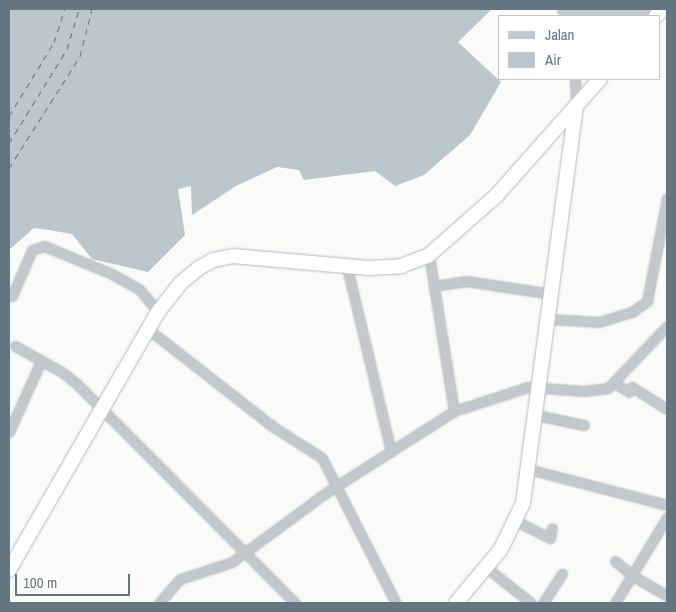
<!DOCTYPE html>
<style>
body{margin:0}
#map{position:relative;width:676px;height:612px;overflow:hidden;background:#fafaf8;font-family:"Archivo Narrow",sans-serif}
div>[style]{position:absolute}
.water>*{inset:0;background:#bbc7cb}
.ferry>*{height:1px;margin-top:-0.5px;transform-origin:0;background:repeating-linear-gradient(90deg,#60757c 0 6px,transparent 0 11px)}
.roads{filter:drop-shadow(0 0 1px #b4b9bd) drop-shadow(0 0 1px #b4b9bd)}
.minor>*{height:9px;margin:-4.5px;padding:0 4.5px;transform-origin:4.5px;border-radius:4.5px;background:#c3c8cc}
.trunk>*{height:14px;margin:-7px;padding:0 7px;transform-origin:7px;border-radius:7px;background:#fff}
span{translate:-50% -50%;white-space:nowrap;text-align:center;line-height:1.15;-webkit-text-stroke:5px #fff;paint-order:stroke}
.frame{position:absolute;inset:0;border:10px solid #657683;pointer-events:none}
.legend{position:absolute;left:498px;top:15px;width:162px;height:65px;box-sizing:border-box;background:#fff;border:1px solid #c1c8cd;margin:0;padding:6px 9px;list-style:none;font-size:15px;color:#657683}
.legend li{display:flex;align-items:center;gap:10px;height:25px}
.legend b{width:25px;border:1px solid #c1c8cd}
.scale{position:absolute;left:15px;top:574px;width:115px;height:22px;box-sizing:border-box;border:2px solid #657683;border-top:0;padding-left:6px;font-size:15px;line-height:18px;white-space:nowrap;color:#657683;-webkit-text-stroke:4px #fff;paint-order:stroke}
</style>
<div id="map">
<div class="water">
<i style="clip-path:polygon(9px 9px,492px 9px,458px 42px,501px 82px,470px 135px,424px 175px,395px 186px,375px 171px,304px 180px,299px 170px,277px 167px,236px 186px,192px 215px,191px 186px,178px 189px,185px 235px,148px 272px,92px 259px,72px 234px,49px 230px,34px 228px,9px 250px)"></i>
</div>
<div class="ferry">
<i style="left:9px;top:116px;width:87px;rotate:-58.7deg"></i>
<i style="left:54px;top:42px;width:35px;rotate:-72deg"></i>
<i style="left:9px;top:143px;width:110px;rotate:-58.3deg"></i>
<i style="left:67px;top:49px;width:42px;rotate:-73.3deg"></i>
<i style="left:9px;top:168px;width:133px;rotate:-57.6deg"></i>
<i style="left:80px;top:56px;width:49px;rotate:-75.7deg"></i>
</div>
<div class="roads">
<div class="minor">
<i style="left:562px;top:10px;width:99px;rotate:0.6deg"></i>
<i style="left:575px;top:79px;width:27px;rotate:88deg"></i>
<i style="left:429px;top:255px;width:158px;rotate:80.9deg"></i>
<i style="left:347px;top:267px;width:190px;rotate:76.6deg"></i>
<i style="left:434px;top:286px;width:32px;rotate:-9deg"></i>
<i style="left:466px;top:281px;width:87px;rotate:8.6deg"></i>
<i style="left:12px;top:296px;width:50px;rotate:-66.5deg"></i>
<i style="left:32px;top:250px;width:13px;rotate:-18deg"></i>
<i style="left:44px;top:246px;width:71px;rotate:22.2deg"></i>
<i style="left:110px;top:273px;width:33px;rotate:29deg"></i>
<i style="left:139px;top:289px;width:30px;rotate:50deg"></i>
<i style="left:549px;top:319px;width:50px;rotate:3.4deg"></i>
<i style="left:599px;top:322px;width:34px;rotate:-17deg"></i>
<i style="left:632px;top:312px;width:19px;rotate:-36deg"></i>
<i style="left:647px;top:301px;width:105px;rotate:-79deg"></i>
<i style="left:148px;top:329px;width:157px;rotate:38deg"></i>
<i style="left:272px;top:426px;width:59px;rotate:32.6deg"></i>
<i style="left:322px;top:458px;width:163px;rotate:63deg"></i>
<i style="left:15px;top:346px;width:54px;rotate:29deg"></i>
<i style="left:62px;top:372px;width:19px;rotate:39deg"></i>
<i style="left:77px;top:384px;width:309px;rotate:45.1deg"></i>
<i style="left:614px;top:383px;width:17px;rotate:31deg"></i>
<i style="left:629px;top:392px;width:6px;rotate:-59deg"></i>
<i style="left:632px;top:387px;width:41px;rotate:32.2deg"></i>
<i style="left:536px;top:415px;width:49px;rotate:11.8deg"></i>
<i style="left:9px;top:432px;width:78px;rotate:-65.7deg"></i>
<i style="left:528px;top:469px;width:144px;rotate:14.5deg"></i>
<i style="left:516px;top:521px;width:38px;rotate:27deg"></i>
<i style="left:550px;top:538px;width:10px;rotate:-79deg"></i>
<i style="left:615px;top:561px;width:23px;rotate:40deg"></i>
<i style="left:633px;top:576px;width:39px;rotate:30deg"></i>
<i style="left:487px;top:568px;width:56px;rotate:38.5deg"></i>
<i style="left:159px;top:603px;width:32px;rotate:-49deg"></i>
<i style="left:180px;top:579px;width:55px;rotate:-18.1deg"></i>
<i style="left:232px;top:562px;width:118px;rotate:-36.4deg"></i>
<i style="left:327px;top:492px;width:151px;rotate:-32.5deg"></i>
<i style="left:454px;top:411px;width:78px;rotate:-18deg"></i>
<i style="left:528px;top:387px;width:56px;rotate:4.1deg"></i>
<i style="left:584px;top:391px;width:24px;rotate:-7deg"></i>
<i style="left:608px;top:388px;width:86px;rotate:-46.4deg"></i>
<i style="left:543px;top:603px;width:35px;rotate:-57deg"></i>
<i style="left:615px;top:603px;width:100px;rotate:-58.8deg"></i>
</div>
<div class="trunk">
<i style="left:656px;top:16px;width:10px;rotate:-45deg"></i>
<i style="left:9px;top:570px;width:298px;rotate:-60deg"></i>
<i style="left:158px;top:312px;width:37px;rotate:-52deg"></i>
<i style="left:181px;top:283px;width:23px;rotate:-40deg"></i>
<i style="left:199px;top:268px;width:16px;rotate:-30deg"></i>
<i style="left:213px;top:260px;width:20px;rotate:-11deg"></i>
<i style="left:233px;top:256px;width:136px;rotate:5.1deg"></i>
<i style="left:368px;top:268px;width:33px;rotate:-3deg"></i>
<i style="left:401px;top:266px;width:30px;rotate:-21deg"></i>
<i style="left:429px;top:255px;width:89px;rotate:-41.4deg"></i>
<i style="left:496px;top:196px;width:157px;rotate:-48.4deg"></i>
<i style="left:456px;top:603px;width:70px;rotate:-50.2deg"></i>
<i style="left:501px;top:549px;width:51px;rotate:-64.4deg"></i>
<i style="left:523px;top:503px;width:401px;rotate:-82.4deg"></i>
</div>
</div>
<div class="frame"></div>
<ul class="legend">
<li><b style="height:6px;background:#c3c8cc"></b>Jalan</li>
<li><b style="height:14px;background:#bbc7cb"></b>Air</li>
</ul>
<div class="scale">100 m</div>
</div>
